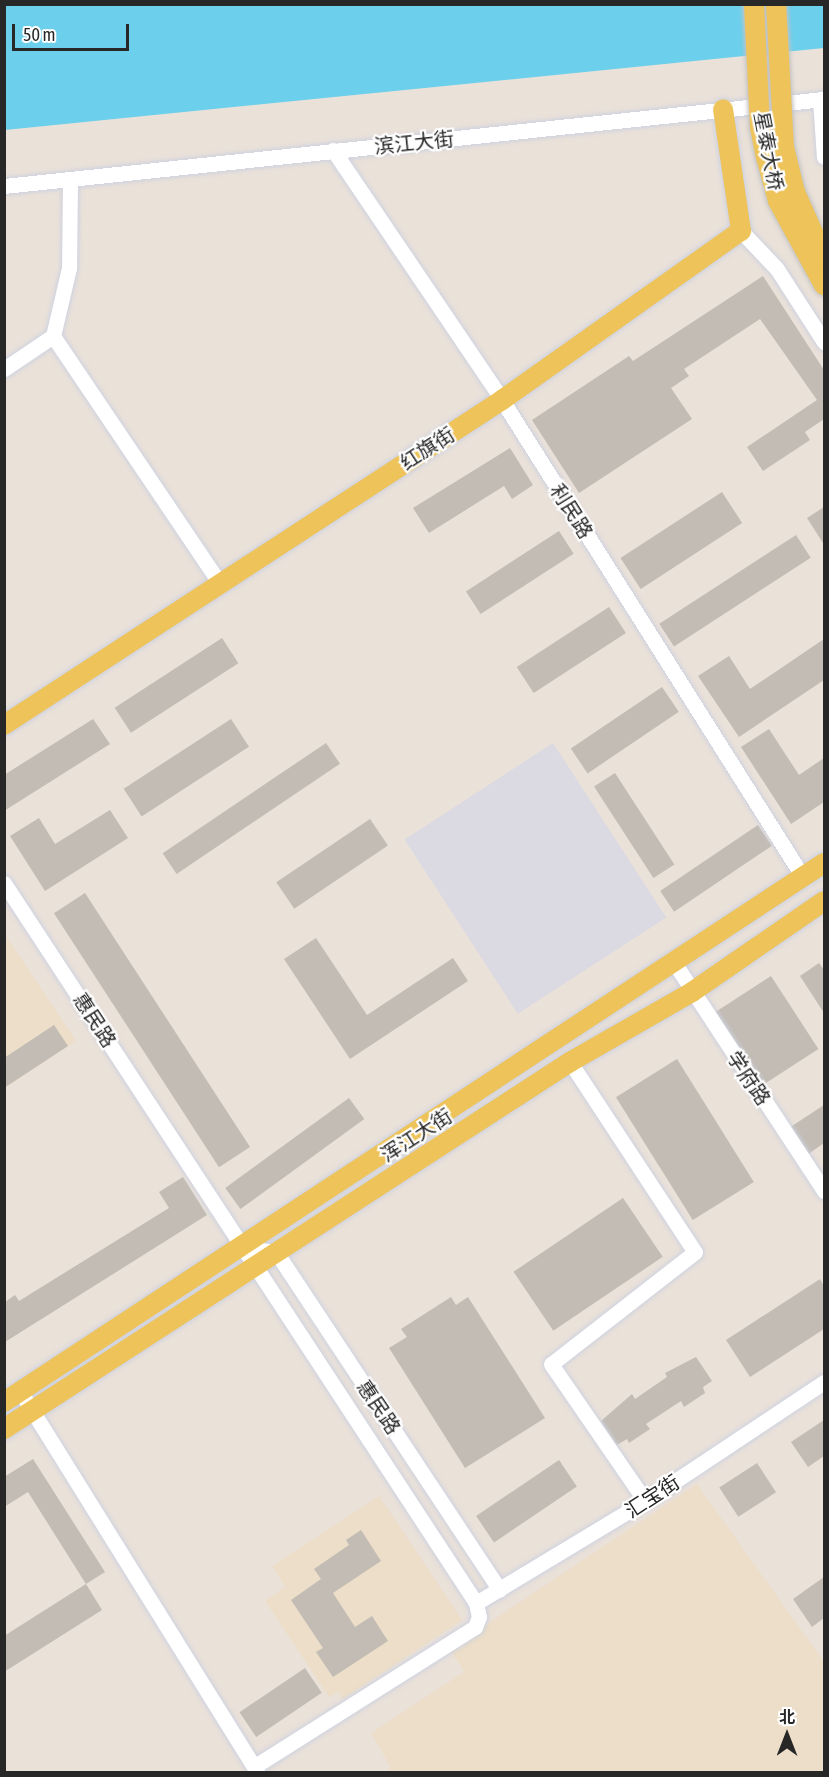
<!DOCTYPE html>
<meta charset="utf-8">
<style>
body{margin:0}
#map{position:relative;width:829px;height:1777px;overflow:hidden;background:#eae1d9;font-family:"Asap Condensed","Noto Sans SC",sans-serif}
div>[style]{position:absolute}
.industrial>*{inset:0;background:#dbd9e2;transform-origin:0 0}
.education>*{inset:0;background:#ecdec8}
.water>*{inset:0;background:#6cd0ec}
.building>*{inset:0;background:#c2bcb4;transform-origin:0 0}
.roads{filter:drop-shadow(0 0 2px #ced2e0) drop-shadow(0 0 2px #ced2e0)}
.minor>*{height:15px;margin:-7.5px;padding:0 7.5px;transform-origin:7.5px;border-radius:7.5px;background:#fff}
.major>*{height:20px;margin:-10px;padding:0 10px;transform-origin:10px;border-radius:10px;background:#edc35a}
.bridges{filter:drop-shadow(0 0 2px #c3c3c3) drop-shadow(0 0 2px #c3c3c3)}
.major-bridge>*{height:20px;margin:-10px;padding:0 10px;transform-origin:10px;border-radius:10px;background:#edc35a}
span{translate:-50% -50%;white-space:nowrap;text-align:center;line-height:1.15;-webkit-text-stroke:4.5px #fff;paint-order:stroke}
.street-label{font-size:20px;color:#272727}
.frame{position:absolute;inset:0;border:6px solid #272727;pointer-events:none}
.north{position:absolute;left:757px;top:1705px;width:60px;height:60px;-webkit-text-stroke:4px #fff;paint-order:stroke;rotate:0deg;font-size:16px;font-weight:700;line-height:24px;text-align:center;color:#272727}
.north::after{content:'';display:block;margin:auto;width:21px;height:27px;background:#272727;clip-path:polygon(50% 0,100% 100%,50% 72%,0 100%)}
.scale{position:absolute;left:12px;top:24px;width:117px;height:27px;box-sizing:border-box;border:3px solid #272727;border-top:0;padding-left:8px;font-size:18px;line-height:21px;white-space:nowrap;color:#272727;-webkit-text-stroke:4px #fff;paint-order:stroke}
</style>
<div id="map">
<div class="industrial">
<i style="left:553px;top:743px;width:208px;height:177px;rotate:57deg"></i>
</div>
<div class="education">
<i style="clip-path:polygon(4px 933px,76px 1041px,5px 1088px,4px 1088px)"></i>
<i style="clip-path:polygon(697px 1484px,824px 1662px,824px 1772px,384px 1772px,391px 1768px,371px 1733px,464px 1672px,450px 1649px)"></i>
<i style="clip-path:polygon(379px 1496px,462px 1620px,343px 1699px,338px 1692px,329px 1697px,265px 1601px,285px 1587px,272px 1566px)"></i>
</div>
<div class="water">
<i style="clip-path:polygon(5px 5px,824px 5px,824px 48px,5px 130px)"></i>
</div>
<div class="building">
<i style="clip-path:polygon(763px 276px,824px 370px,824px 419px,805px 432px,810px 440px,763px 471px,747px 447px,817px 400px,760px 319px,684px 369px,689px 376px,671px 388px,692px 419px,579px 493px,532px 420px,629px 356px,633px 361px)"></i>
<i style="clip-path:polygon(510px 448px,533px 485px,512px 499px,504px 486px,429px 533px,413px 508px)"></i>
<i style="left:722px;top:492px;width:37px;height:121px;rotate:57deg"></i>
<i style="clip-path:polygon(824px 507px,824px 542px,823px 543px,807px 518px)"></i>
<i style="left:559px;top:531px;width:27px;height:111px;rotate:57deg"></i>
<i style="left:796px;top:535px;width:27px;height:163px;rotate:57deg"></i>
<i style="left:609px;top:607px;width:31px;height:110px;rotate:57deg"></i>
<i style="left:222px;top:638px;width:30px;height:128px;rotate:57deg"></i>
<i style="clip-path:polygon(824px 639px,824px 680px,739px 737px,698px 676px,729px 656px,750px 689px)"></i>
<i style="left:662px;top:687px;width:30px;height:110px;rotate:56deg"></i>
<i style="clip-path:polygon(93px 719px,110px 744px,4px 811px,4px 775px)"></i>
<i style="left:231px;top:719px;width:33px;height:128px;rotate:57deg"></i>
<i style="clip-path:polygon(769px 729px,799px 775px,824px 758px,824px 802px,791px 824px,741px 747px)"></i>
<i style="left:326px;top:743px;width:25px;height:197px;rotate:56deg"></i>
<i style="left:615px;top:773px;width:109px;height:25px;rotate:57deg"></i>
<i style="clip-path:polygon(110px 810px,128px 838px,45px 891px,10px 836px,39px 818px,55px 844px)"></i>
<i style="left:370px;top:819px;width:32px;height:113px;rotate:56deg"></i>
<i style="left:758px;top:825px;width:25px;height:118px;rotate:56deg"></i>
<i style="left:85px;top:893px;width:303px;height:37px;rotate:57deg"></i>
<i style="clip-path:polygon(316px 938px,367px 1015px,453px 958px,468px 981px,350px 1059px,284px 959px)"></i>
<i style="clip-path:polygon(819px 963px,824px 970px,824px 1013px,800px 976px)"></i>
<i style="left:771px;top:976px;width:87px;height:73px;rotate:57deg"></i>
<i style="clip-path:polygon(54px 1025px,68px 1046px,4px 1088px,4px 1058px)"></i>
<i style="left:677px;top:1059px;width:145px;height:72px;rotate:58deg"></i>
<i style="left:349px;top:1098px;width:26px;height:153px;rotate:54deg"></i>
<i style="clip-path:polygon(824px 1105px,824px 1143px,807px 1155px,789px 1128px)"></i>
<i style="clip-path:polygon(183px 1177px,207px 1215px,5px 1342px,5px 1302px,15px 1295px,19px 1301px,169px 1208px,159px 1192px)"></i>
<i style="left:623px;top:1198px;width:71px;height:132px;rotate:56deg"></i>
<i style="clip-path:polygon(820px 1279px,824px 1286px,824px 1329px,750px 1377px,726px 1340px)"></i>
<i style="clip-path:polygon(451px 1297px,456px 1305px,468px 1297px,545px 1418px,465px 1468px,389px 1348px,407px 1337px,401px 1329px)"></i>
<i style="clip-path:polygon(696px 1357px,712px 1381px,703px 1387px,705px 1393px,684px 1407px,681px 1401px,646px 1424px,650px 1429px,629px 1443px,627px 1439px,617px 1445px,601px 1421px,632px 1394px,635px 1399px,667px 1377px,665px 1373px)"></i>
<i style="clip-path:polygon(824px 1420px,824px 1456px,808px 1467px,791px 1442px)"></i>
<i style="clip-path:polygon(33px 1459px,105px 1572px,86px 1584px,102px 1610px,4px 1672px,4px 1636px,86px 1584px,28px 1492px,4px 1507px,4px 1477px)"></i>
<i style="left:559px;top:1460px;width:32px;height:100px;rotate:56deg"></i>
<i style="left:757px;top:1463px;width:35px;height:45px;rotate:57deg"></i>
<i style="clip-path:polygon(361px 1530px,381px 1561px,333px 1593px,355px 1627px,372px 1616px,388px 1641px,333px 1677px,316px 1652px,323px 1648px,291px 1600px,321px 1579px,314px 1569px,349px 1545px,346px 1540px)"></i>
<i style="clip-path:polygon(824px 1577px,824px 1618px,812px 1627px,793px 1599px)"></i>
<i style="left:305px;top:1668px;width:30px;height:79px;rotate:56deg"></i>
</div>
<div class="roads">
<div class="minor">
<i style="left:820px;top:99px;width:58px;rotate:86.1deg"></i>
<i style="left:333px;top:150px;width:302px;rotate:55.9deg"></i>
<i style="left:502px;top:400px;width:564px;rotate:57.75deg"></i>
<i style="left:70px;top:179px;width:89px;rotate:90.6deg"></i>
<i style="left:69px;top:268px;width:70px;rotate:103.2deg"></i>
<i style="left:53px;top:336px;width:299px;rotate:56deg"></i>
<i style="left:4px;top:186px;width:825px;rotate:-6.06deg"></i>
<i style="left:741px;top:231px;width:52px;rotate:46.5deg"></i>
<i style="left:777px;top:269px;width:87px;rotate:57.2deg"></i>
<i style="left:4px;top:369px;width:59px;rotate:-34deg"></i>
<i style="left:4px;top:883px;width:861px;rotate:56.75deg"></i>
<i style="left:476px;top:1603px;width:14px;rotate:78deg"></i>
<i style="left:479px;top:1617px;width:11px;rotate:112deg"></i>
<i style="left:475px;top:1627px;width:260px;rotate:147.7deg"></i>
<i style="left:675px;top:964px;width:272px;rotate:56.7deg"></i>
<i style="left:570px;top:1062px;width:227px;rotate:56.7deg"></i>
<i style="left:695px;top:1252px;width:182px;rotate:142.1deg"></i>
<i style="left:551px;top:1364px;width:166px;rotate:55.5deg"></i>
<i style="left:244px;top:1248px;width:32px;rotate:7deg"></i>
<i style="left:276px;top:1252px;width:405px;rotate:56.5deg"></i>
<i style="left:20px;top:1391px;width:449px;rotate:58.1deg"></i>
<i style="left:476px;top:1603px;width:197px;rotate:-31.1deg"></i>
<i style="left:645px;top:1501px;width:215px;rotate:-33.6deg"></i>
</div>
<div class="major">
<i style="left:4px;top:725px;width:595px;rotate:-33.13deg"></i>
<i style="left:502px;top:400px;width:293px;rotate:-35.3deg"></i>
<i style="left:741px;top:231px;width:123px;rotate:-98.4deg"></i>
<i style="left:4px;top:1402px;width:981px;rotate:-33.32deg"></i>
<i style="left:4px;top:1429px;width:675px;rotate:-32.96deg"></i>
<i style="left:570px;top:1062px;width:141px;rotate:-29.8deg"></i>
<i style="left:692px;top:992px;width:160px;rotate:-34.6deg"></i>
</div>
</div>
<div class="bridges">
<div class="major-bridge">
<i style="left:754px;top:4px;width:123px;rotate:87.2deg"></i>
<i style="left:760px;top:127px;width:31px;rotate:79deg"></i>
<i style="left:766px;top:157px;width:46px;rotate:74.7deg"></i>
<i style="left:778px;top:201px;width:96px;rotate:61.3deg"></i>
<i style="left:776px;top:4px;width:143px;rotate:86.8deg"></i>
<i style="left:784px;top:147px;width:46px;rotate:76.3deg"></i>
<i style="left:795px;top:192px;width:71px;rotate:66deg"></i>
</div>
</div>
<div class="street-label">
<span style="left:414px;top:142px;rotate:-6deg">滨江大街</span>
<span style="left:769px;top:151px;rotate:79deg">星泰大桥</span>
<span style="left:427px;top:448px;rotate:-33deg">红旗街</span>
<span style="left:572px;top:511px;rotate:58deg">利民路</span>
<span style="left:95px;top:1020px;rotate:57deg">惠民路</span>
<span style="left:749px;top:1078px;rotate:56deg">学府路</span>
<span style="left:416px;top:1135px;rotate:-33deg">浑江大街</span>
<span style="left:379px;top:1407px;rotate:56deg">惠民路</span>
<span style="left:652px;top:1496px;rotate:-33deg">汇宝街</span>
</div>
<div class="frame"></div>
<div class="north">北</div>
<div class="scale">50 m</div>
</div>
